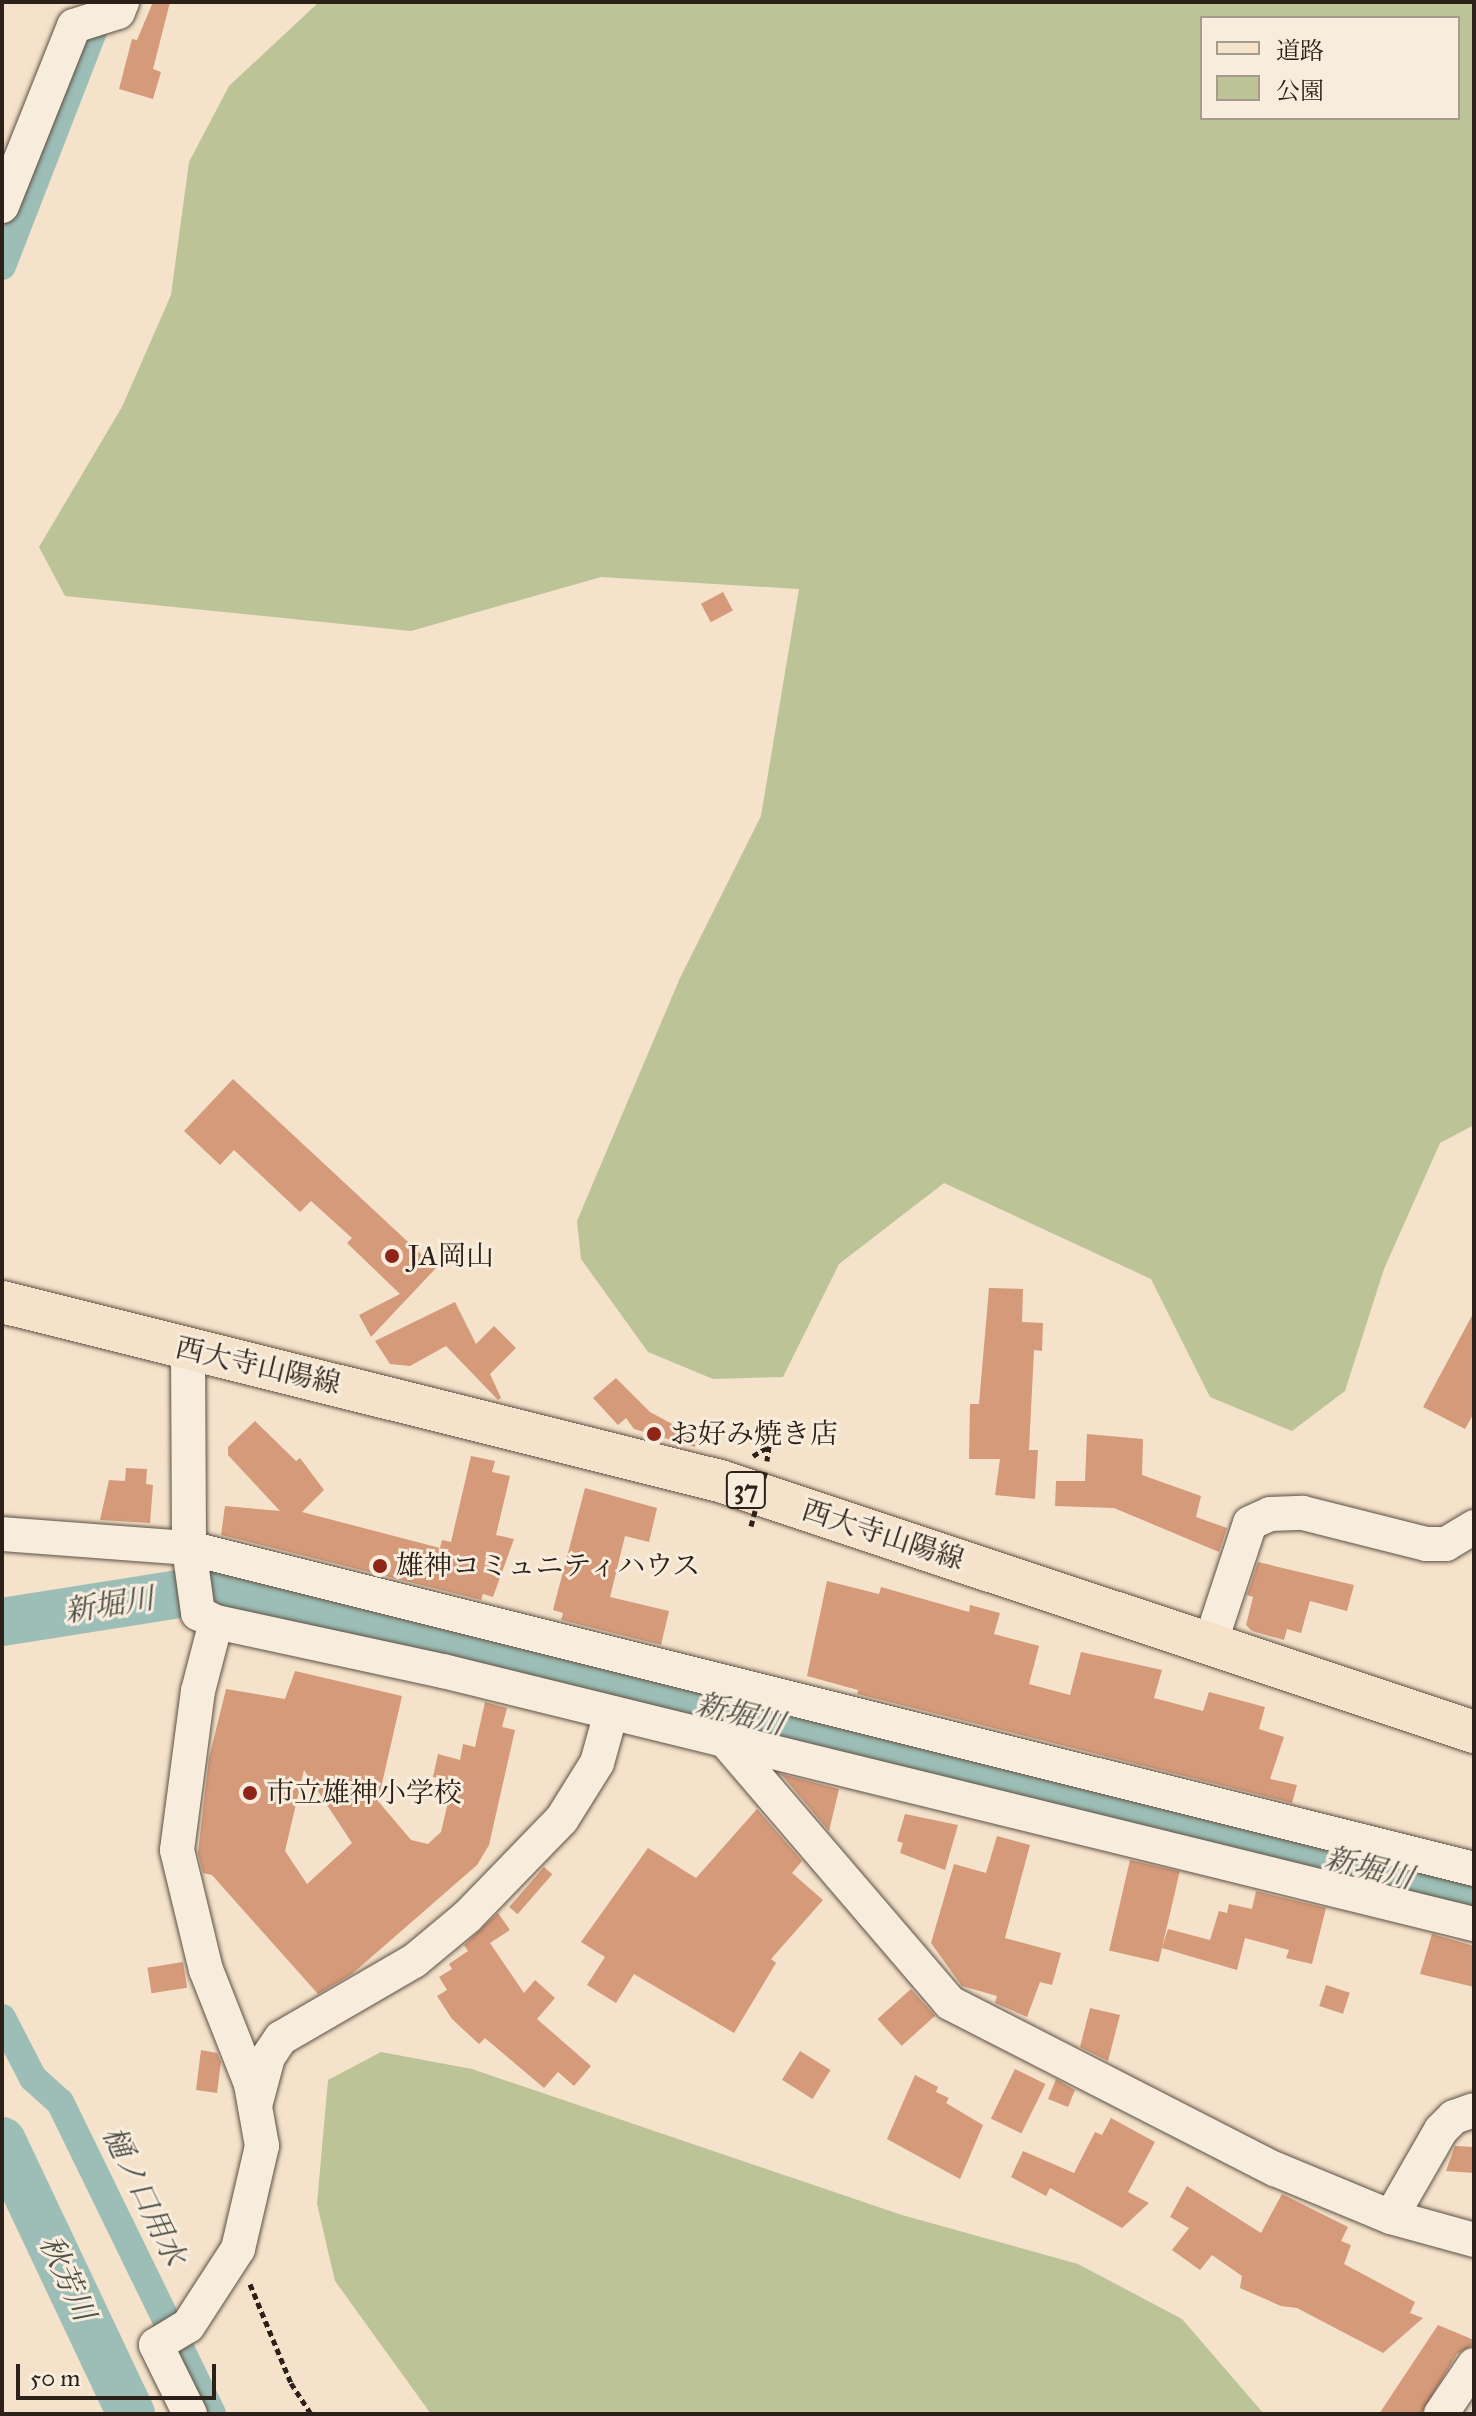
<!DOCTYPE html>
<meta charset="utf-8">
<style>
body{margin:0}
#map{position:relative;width:1476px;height:2416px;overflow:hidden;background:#f4e2ca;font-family:"IM FELL Great Primer","Noto Serif JP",serif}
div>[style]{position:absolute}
.green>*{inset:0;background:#bbc397}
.canal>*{height:28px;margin:-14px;padding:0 14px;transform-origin:14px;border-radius:14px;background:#9cbeb6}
.river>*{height:48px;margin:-24px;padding:0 24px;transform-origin:24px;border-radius:24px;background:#9cbeb6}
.building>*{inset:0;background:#d59a79;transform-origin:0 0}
.path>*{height:5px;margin-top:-2.5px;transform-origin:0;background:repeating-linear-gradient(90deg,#2c2018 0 6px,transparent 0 10px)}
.roads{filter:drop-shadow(0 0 2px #5e5044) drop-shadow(0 0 2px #5e5044)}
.minor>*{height:34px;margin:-17px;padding:0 17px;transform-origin:17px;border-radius:17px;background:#f8ecdd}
.major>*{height:42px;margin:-21px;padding:0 21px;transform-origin:21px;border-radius:21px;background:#f4e2ca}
.path-bridge>*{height:5px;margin-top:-2.5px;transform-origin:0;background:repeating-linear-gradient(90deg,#2c2018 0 6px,transparent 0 10px)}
.dots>*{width:22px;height:22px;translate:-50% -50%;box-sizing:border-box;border:4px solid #f8ecdd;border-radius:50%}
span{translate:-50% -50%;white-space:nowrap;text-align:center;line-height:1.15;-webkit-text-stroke:6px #f8ecdd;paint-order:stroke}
.shield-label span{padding:2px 6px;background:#f8ecdd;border:2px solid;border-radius:6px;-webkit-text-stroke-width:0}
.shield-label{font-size:26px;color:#2c2018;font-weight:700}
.poi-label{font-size:28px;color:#2c2018}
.left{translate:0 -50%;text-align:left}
.street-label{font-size:28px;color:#2c2018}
.water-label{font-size:30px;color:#4e4f47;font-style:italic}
.frame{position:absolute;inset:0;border:4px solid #2c2018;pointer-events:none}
.legend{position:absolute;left:1200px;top:16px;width:260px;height:104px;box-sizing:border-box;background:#f8ecdd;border:2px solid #a69a8e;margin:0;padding:10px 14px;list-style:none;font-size:24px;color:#2c2018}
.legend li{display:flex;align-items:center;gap:16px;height:40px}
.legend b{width:40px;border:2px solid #a69a8e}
.scale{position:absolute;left:16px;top:2364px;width:200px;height:36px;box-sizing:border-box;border:4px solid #2c2018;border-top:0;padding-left:10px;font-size:24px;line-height:28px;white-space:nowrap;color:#2c2018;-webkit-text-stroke:6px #f8ecdd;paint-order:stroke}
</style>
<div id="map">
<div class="green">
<i style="clip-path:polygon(evenodd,319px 2px,1474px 2px,1474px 1125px,1440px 1143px,1384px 1269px,1345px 1391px,1292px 1431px,1210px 1397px,1151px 1279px,944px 1183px,839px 1264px,783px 1377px,713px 1379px,648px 1352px,581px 1259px,577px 1221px,680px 978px,761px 816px,799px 589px,601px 577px,411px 631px,65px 596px,39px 547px,122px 407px,171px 295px,189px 162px,229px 86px,319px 2px,1202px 18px,1458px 18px,1458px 118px,1202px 118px,1202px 18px)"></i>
<i style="clip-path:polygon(381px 2052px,472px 2069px,902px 2215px,1078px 2264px,1182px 2319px,1264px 2414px,431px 2414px,335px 2281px,317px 2204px,328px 2080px)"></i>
</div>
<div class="canal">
<i style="left:2px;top:266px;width:282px;rotate:-68.8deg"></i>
<i style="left:2px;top:2018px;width:68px;rotate:62.7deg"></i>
<i style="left:33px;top:2078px;width:36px;rotate:42deg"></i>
<i style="left:60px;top:2102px;width:347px;rotate:64deg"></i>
</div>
<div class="river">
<i style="left:2px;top:1622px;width:224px;rotate:-9deg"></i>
<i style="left:223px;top:1587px;width:1288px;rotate:13.79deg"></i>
<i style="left:2px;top:2141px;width:302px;rotate:64.7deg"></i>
</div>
<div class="building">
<i style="clip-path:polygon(153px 2px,170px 2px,153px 69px,161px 72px,153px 99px,119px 89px,132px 39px,137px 40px)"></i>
<i style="left:723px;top:592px;width:21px;height:25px;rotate:62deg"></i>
<i style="clip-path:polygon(233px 1079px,436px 1268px,371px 1337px,359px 1315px,400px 1294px,347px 1243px,352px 1238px,311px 1201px,300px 1212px,234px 1150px,220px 1165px,184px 1131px)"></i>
<i style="clip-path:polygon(989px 1288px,1023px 1289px,1022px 1322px,1043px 1323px,1042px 1351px,1034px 1350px,1029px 1450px,1038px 1450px,1035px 1499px,995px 1495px,1000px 1459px,969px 1459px,970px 1404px,979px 1404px)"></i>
<i style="clip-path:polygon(455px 1302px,476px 1344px,494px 1326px,516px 1348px,490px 1374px,501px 1398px,498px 1400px,446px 1346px,410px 1366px,390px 1364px,375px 1341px)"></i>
<i style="clip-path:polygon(1474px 1312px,1474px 1413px,1465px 1429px,1423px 1407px)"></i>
<i style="clip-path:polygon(616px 1378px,650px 1412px,698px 1438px,695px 1447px,634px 1429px,626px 1418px,618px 1425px,593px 1398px)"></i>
<i style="clip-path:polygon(255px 1421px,296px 1461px,300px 1458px,324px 1490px,302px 1512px,440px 1548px,442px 1540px,451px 1542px,471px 1456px,495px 1461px,492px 1472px,510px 1476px,496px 1535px,514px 1539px,493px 1597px,483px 1594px,481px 1600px,221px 1535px,225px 1506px,280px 1511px,228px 1455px,228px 1447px)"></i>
<i style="clip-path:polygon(1087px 1434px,1143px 1439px,1142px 1475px,1201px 1496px,1196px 1517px,1227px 1528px,1219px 1552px,1114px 1508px,1055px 1506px,1056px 1481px,1085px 1481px)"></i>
<i style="clip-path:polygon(126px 1468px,147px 1469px,146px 1484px,153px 1485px,150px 1523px,100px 1520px,109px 1480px,125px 1481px)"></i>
<i style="clip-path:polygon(585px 1488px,657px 1508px,649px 1542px,625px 1536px,610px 1597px,669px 1611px,661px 1645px,561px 1620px,563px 1613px,553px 1610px)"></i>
<i style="clip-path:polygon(1258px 1562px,1354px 1585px,1347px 1611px,1310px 1601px,1301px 1633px,1287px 1629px,1284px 1640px,1252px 1631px,1246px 1625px,1253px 1597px,1247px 1595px)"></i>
<i style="clip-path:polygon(827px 1581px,879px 1594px,881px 1587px,969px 1612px,970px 1605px,1000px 1613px,994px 1634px,1039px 1646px,1029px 1684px,1070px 1695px,1081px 1652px,1162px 1670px,1154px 1698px,1203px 1711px,1209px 1692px,1265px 1707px,1259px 1729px,1284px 1737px,1270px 1779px,1297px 1785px,1292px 1803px,857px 1694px,858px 1690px,807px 1676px)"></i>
<i style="clip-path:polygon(evenodd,295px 1671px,402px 1696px,378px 1801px,411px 1840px,428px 1844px,441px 1832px,453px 1781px,433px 1777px,438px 1754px,460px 1760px,463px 1744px,475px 1747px,485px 1702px,507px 1708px,502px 1727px,515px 1730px,489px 1845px,477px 1865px,352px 1974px,318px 1994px,212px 1875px,203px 1873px,198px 1853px,209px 1758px,226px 1689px,285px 1699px,295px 1671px,304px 1770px,352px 1843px,307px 1884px,285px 1851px,304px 1770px)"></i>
<i style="clip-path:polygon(781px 1774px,839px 1789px,829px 1831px)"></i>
<i style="clip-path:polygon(757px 1809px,802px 1861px,792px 1873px,823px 1900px,771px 1959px,776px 1963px,734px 2033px,634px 1974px,616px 2003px,587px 1985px,605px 1957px,581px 1942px,648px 1848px,696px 1878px)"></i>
<i style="clip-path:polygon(905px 1814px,958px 1825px,945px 1870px,900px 1853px,903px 1843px,897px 1841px)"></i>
<i style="clip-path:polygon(997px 1836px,1030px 1845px,1005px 1938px,1061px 1953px,1052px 1985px,1040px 1982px,1027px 2017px,995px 2003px,997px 1996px,962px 1986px,931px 1943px,954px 1864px,986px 1873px)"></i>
<i style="left:1130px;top:1860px;width:51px;height:93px;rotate:13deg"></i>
<i style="left:544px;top:1867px;width:11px;height:53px;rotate:41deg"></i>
<i style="clip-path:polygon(1256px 1891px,1326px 1908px,1312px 1964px,1286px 1958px,1289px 1950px,1245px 1938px,1237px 1970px,1162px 1948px,1168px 1929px,1210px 1940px,1219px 1911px,1227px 1913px,1229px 1904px,1252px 1909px)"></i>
<i style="clip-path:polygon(498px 1913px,510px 1930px,490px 1943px,524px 1993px,535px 1980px,555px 1998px,537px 2019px,591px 2066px,574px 2086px,558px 2072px,544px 2088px,485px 2038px,479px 2044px,452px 2019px,437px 1996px,447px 1990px,439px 1977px,452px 1969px,449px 1964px,468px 1951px,464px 1945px)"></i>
<i style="clip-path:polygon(1432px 1934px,1474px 1946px,1474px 1987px,1420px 1974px)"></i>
<i style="left:183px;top:1962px;width:26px;height:36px;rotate:81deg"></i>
<i style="left:1326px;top:1985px;width:25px;height:22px;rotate:18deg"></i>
<i style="left:911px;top:1989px;width:36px;height:45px;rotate:48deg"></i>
<i style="clip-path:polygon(1090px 2008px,1120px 2015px,1108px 2061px,1080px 2047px)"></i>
<i style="clip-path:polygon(201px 2050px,217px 2053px,221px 2062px,217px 2093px,196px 2090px)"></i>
<i style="left:800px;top:2051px;width:36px;height:34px;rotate:32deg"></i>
<i style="left:1015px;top:2069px;width:34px;height:55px;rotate:26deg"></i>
<i style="clip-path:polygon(915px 2075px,938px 2087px,936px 2092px,949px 2098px,946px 2103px,983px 2125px,960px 2179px,887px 2139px)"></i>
<i style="clip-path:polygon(1056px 2079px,1075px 2090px,1068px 2107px,1048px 2099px)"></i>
<i style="clip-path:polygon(1111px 2118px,1155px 2142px,1128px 2192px,1149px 2203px,1122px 2228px,1050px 2188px,1046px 2196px,1011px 2177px,1023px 2151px,1074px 2173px,1095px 2132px,1102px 2135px)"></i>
<i style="clip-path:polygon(1455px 2146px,1474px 2147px,1474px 2173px,1446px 2171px)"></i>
<i style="clip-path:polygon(1187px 2186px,1261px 2233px,1282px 2194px,1348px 2227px,1341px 2241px,1351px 2245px,1344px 2264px,1415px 2302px,1410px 2313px,1423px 2318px,1383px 2353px,1297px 2308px,1281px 2306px,1240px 2288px,1242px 2276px,1212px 2255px,1200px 2270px,1172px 2250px,1189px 2228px,1170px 2217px)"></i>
<i style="clip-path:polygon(1438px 2325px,1474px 2340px,1473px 2345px,1457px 2354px,1421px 2414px,1379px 2414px)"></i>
</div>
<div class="path">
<i style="left:753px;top:1456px;width:19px;rotate:-32deg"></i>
<i style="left:769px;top:1446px;width:15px;rotate:98deg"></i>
<i style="left:250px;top:2284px;width:107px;rotate:67.5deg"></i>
<i style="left:291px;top:2383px;width:37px;rotate:57deg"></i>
</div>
<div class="roads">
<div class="minor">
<i style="left:2px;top:206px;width:194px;rotate:-68.2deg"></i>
<i style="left:74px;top:26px;width:46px;rotate:-17.7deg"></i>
<i style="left:118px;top:12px;width:11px;rotate:-68deg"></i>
<i style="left:188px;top:1350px;width:198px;rotate:89.7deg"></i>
<i style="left:189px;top:1548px;width:1324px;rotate:14.03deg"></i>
<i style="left:2px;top:1534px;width:188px;rotate:4.3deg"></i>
<i style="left:189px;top:1548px;width:66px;rotate:82.1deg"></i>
<i style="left:198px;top:1613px;width:20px;rotate:27deg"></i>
<i style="left:216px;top:1622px;width:232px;rotate:12.2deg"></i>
<i style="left:443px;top:1671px;width:1062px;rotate:13.79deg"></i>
<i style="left:1210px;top:1644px;width:127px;rotate:-71.7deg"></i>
<i style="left:1250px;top:1523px;width:22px;rotate:-24deg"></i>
<i style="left:1270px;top:1514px;width:33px;rotate:-2deg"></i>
<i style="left:1303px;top:1513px;width:127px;rotate:14.1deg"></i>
<i style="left:1426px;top:1544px;width:20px"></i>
<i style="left:1446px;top:1544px;width:33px;rotate:-31deg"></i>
<i style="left:723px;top:1738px;width:349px;rotate:49.4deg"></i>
<i style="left:950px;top:2003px;width:365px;rotate:27.1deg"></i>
<i style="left:1275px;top:2169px;width:126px;rotate:22.5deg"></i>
<i style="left:1391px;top:2217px;width:86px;rotate:15.5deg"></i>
<i style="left:255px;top:2106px;width:51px;rotate:-75.1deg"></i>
<i style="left:268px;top:2057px;width:23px;rotate:-56deg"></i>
<i style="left:281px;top:2038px;width:154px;rotate:-30.1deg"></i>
<i style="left:414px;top:1961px;width:69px;rotate:-39.7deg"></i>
<i style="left:467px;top:1917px;width:136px;rotate:-45.9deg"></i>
<i style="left:562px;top:1819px;width:66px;rotate:-58deg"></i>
<i style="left:597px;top:1763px;width:52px;rotate:-74.4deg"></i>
<i style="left:1391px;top:2217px;width:100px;rotate:-60.1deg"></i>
<i style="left:1441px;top:2130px;width:18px;rotate:-45deg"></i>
<i style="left:1454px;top:2117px;width:21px;rotate:-19deg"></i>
<i style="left:190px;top:2414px;width:77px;rotate:-116.2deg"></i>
<i style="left:156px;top:2345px;width:37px;rotate:-31deg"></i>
<i style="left:188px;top:2326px;width:92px;rotate:-57deg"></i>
<i style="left:238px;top:2249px;width:106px;rotate:-76.9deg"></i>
<i style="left:262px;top:2146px;width:63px;rotate:-100.1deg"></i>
<i style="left:251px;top:2084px;width:123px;rotate:-111.5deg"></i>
<i style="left:206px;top:1970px;width:123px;rotate:-103.6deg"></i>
<i style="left:177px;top:1850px;width:160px;rotate:-82.5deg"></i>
<i style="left:198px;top:1691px;width:71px;rotate:-75.4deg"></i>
<i style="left:1441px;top:2414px;width:59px;rotate:-56deg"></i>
</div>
<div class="major">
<i style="left:2px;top:1302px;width:740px;rotate:14deg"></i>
<i style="left:720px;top:1481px;width:795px;rotate:18.41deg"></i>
</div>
</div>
<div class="path-bridge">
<i style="left:751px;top:1526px;width:58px;rotate:-75deg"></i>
</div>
<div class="dots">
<i style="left:392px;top:1256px;background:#8f2418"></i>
<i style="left:654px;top:1434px;background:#8f2418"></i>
<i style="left:380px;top:1566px;background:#8f2418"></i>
<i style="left:250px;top:1793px;background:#8f2418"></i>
</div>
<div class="shield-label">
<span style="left:746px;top:1490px">37</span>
</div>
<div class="poi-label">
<span class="left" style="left:408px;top:1256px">JA岡山</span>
<span class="left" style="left:670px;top:1434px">お好み焼き店</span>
<span class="left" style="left:396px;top:1566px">雄神コミュニティハウス</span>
<span class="left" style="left:266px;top:1793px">市立雄神小学校</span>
</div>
<div class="street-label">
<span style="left:258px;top:1366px;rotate:13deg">西大寺山陽線</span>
<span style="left:883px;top:1535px;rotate:18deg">西大寺山陽線</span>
</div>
<div class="water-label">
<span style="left:109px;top:1605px;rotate:-9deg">新堀川</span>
<span style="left:740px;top:1714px;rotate:14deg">新堀川</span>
<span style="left:1369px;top:1868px;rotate:14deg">新堀川</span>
<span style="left:144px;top:2196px;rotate:64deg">樋ノ口用水</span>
<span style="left:67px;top:2278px;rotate:65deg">秋芳川</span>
</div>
<div class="frame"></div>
<ul class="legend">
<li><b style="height:10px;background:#f4e2ca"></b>道路</li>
<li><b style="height:22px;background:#bbc397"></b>公園</li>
</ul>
<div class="scale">50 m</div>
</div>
